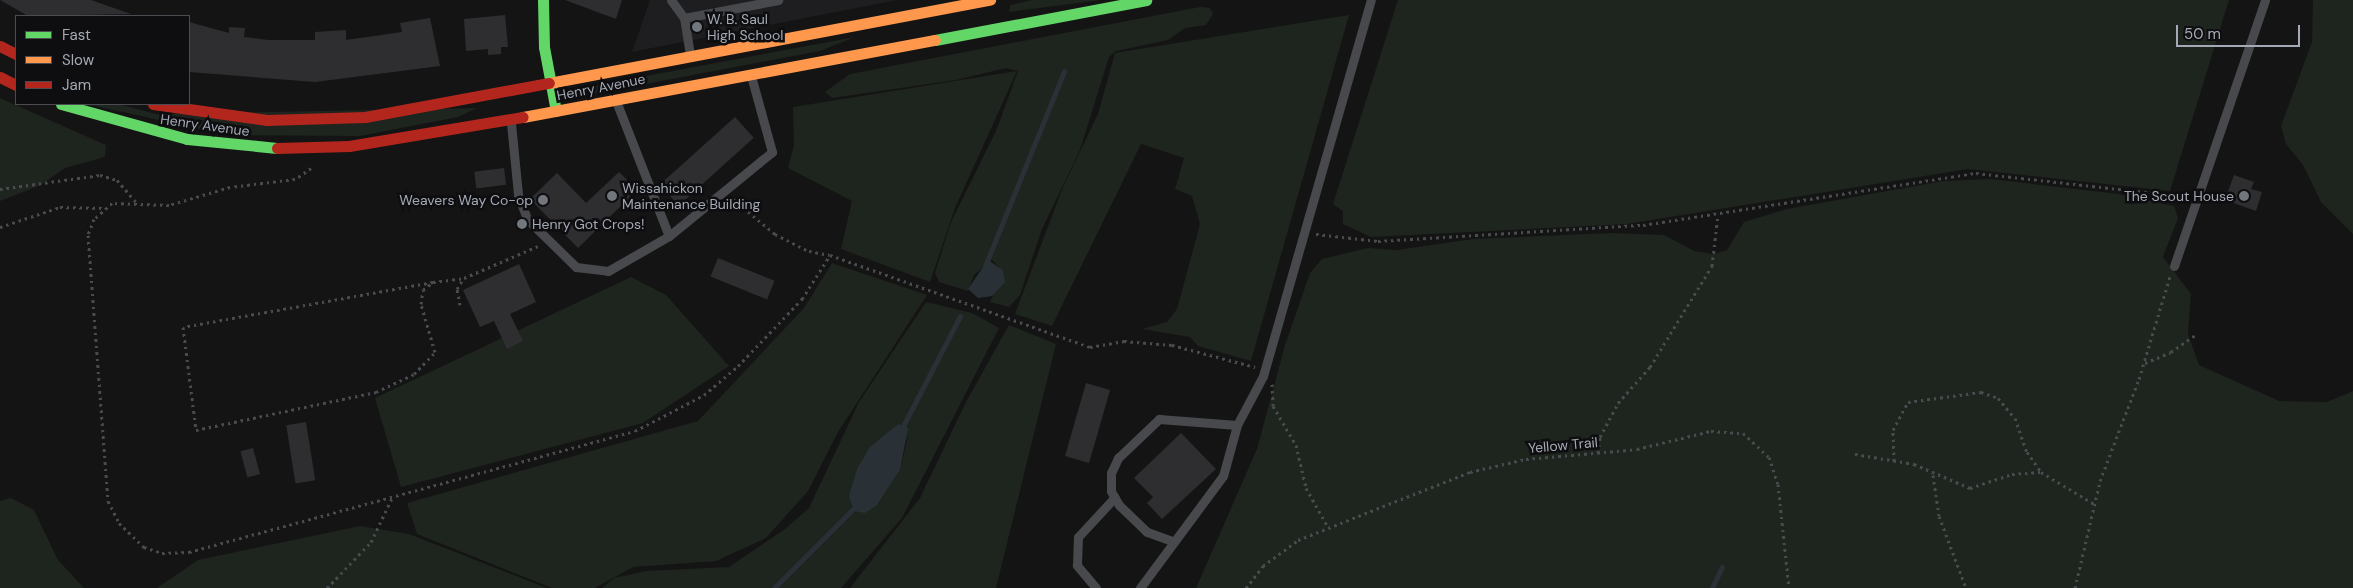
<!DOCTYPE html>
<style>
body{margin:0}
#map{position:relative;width:2353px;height:588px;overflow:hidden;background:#141414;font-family:"DM Sans",sans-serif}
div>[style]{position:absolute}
.built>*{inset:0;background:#1e1e20}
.green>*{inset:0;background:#1e241e}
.water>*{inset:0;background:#293137}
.stream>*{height:5px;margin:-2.5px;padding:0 2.5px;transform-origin:2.5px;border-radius:2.5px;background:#293137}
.building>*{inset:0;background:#2e2e30;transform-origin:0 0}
.path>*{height:3px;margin-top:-1.5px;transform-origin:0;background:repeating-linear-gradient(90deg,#4a4b4f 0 2.5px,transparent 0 6.5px)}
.lane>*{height:9px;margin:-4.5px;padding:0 4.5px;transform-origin:4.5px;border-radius:4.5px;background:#48494d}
.fast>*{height:11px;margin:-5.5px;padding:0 5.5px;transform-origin:5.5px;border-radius:5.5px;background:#63d668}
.slow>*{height:11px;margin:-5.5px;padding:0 5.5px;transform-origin:5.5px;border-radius:5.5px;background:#ff974d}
.jam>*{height:11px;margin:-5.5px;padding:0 5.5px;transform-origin:5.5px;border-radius:5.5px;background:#b3261e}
.dots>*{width:14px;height:14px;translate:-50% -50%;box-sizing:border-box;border:2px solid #0e0e10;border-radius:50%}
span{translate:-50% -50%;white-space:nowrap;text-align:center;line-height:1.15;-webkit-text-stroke:5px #0e0e10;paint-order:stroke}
.poi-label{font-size:14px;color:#a4aab5}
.left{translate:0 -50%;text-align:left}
.right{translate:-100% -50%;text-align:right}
.street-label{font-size:14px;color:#a4aab5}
.legend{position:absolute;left:15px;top:15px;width:175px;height:90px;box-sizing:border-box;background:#0e0e10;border:1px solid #4a4c52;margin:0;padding:6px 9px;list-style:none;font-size:15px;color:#a4aab5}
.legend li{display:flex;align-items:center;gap:10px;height:25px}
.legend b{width:25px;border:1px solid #4a4c52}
.scale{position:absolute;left:2176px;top:25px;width:124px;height:22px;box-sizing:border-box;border:2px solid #a4aab5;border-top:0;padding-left:6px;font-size:15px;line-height:18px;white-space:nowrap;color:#a4aab5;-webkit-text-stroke:4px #0e0e10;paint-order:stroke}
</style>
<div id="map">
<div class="built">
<i style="clip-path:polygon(650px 0,897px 0,632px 52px)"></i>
</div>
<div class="green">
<i style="clip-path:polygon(1032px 0,1101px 0,1009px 12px,1010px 5px)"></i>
<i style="clip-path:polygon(1398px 0,2229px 0,2170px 191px,1968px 169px,1627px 224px,1371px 237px,1343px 224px,1343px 211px,1333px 204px)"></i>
<i style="clip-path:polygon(2313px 0,2353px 0,2353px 234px,2321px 202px,2303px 165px,2286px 144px,2281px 126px,2312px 42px)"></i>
<i style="clip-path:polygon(1200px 7px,1210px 8px,1213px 14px,1206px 25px,1185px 28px,1168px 40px,1116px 51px,1109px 57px,1080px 150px,1042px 229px,1020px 295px,1009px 307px,990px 302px,1004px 272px,992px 260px,974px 275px,968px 291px,939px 282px,935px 273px,951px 222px,996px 131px,1018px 71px,1006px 68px,956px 80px,832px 98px,825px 92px,850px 74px)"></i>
<i style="clip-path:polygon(1349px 15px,1251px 361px,1198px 346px,1190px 337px,1142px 329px,1167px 322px,1177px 309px,1200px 224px,1192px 196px,1175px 189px,1184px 158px,1141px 144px,1052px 326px,1015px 314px,1063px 187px,1098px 114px,1115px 53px)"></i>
<i style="clip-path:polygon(855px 37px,820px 51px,588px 95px,587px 87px)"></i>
<i style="clip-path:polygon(1017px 71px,955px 208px,930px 282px,841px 249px,852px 201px,788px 168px,794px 145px,793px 107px)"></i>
<i style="clip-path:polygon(0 98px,106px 145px,105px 157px,65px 168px,41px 185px,0 201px)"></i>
<i style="clip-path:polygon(86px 104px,118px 104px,156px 114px,477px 108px,458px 117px,360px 136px,228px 135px)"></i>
<i style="clip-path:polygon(1990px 179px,2119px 194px,2174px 206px,2178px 218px,2163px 257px,2191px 294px,2188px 334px,2199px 365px,2279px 401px,2327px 402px,2353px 391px,2353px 588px,1196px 588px,1257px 449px,1285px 345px,1310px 273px,1322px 259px,1368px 248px,1397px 250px,1473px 239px,1613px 233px,1664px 235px,1694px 251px,1714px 254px,1727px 250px,1744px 222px,1787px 209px,1943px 181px)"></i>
<i style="clip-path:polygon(832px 263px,927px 295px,838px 432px,808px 491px,766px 538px,716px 561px,633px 567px,595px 588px,552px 588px,417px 534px,407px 503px,698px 421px,804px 308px)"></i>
<i style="clip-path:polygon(631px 277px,666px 295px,729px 366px,643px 423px,401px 487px,375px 398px)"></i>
<i style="clip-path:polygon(evenodd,926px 302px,972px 313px,999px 328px,902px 518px,841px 588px,602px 588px,614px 578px,646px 571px,729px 567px,785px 529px,809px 508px,859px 402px,926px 302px,908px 436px,900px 470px,877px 505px,908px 436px)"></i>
<i style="clip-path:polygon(1009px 325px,1056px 344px,996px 588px,850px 588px,920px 498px,966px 402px)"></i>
<i style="clip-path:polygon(11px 498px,34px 510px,58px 560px,84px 588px,0 588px,0 501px)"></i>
<i style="clip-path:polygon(360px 526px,409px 534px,547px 588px,157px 588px,198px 560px)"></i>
</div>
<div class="water">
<i style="clip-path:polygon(988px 260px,1003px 270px,1005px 282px,992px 296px,978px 298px,968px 289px)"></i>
<i style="clip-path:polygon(898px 424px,908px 428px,900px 470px,877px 505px,865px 513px,854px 511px,849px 496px,857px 469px,870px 447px)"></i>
</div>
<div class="stream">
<i style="left:985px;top:266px;width:210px;rotate:-67.9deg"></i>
<i style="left:902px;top:428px;width:126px;rotate:-62.6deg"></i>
<i style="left:774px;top:588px;width:117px;rotate:-45deg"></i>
<i style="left:1712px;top:588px;width:23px;rotate:-65deg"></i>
</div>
<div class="building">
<i style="clip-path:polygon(0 0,91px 0,131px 14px,28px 16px)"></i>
<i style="clip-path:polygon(565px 0,622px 0,616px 19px)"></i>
<i style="clip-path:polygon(505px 15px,508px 47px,501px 47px,501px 54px,488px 55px,488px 49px,466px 51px,464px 19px)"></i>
<i style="clip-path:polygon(430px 18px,440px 66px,315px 82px,189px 72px,189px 22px,229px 33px,229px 27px,245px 28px,244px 37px,268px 40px,315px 40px,315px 32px,346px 30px,346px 40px,402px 32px,400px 23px)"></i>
<i style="left:735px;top:117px;width:28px;height:101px;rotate:48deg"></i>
<i style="left:504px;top:168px;width:17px;height:30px;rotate:83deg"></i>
<i style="clip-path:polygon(619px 172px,637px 190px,578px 248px,530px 199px,557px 173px,586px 203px)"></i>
<i style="clip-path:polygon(2234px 175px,2254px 182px,2251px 189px,2262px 192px,2256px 211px,2225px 200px)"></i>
<i style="left:718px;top:258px;width:61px;height:20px;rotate:22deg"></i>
<i style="clip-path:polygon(519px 264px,536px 302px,510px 314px,523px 341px,507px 349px,494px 321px,480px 327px,463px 290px)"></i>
<i style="left:1086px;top:383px;width:25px;height:76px;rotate:16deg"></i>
<i style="left:306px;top:422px;width:59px;height:20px;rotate:81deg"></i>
<i style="clip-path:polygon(1181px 433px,1216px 469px,1162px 519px,1147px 503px,1153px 497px,1134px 478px)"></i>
<i style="left:253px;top:448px;width:27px;height:13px;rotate:75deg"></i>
</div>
<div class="path">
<i style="left:311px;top:168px;width:19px;rotate:145deg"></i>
<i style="left:295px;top:179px;width:65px;rotate:173deg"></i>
<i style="left:230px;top:187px;width:64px;rotate:163.6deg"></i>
<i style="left:169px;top:205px;width:57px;rotate:-178deg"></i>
<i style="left:112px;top:203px;width:24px;rotate:138deg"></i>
<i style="left:94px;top:219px;width:17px;rotate:111deg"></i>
<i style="left:88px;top:235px;width:267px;rotate:85.7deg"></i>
<i style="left:108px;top:501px;width:25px;rotate:63deg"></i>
<i style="left:119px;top:523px;width:35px;rotate:44deg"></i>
<i style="left:144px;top:547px;width:19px;rotate:18deg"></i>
<i style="left:162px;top:553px;width:27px;rotate:-2deg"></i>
<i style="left:189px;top:552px;width:462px;rotate:-15.2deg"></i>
<i style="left:635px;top:431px;width:78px;rotate:-27.6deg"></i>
<i style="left:704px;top:395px;width:45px;rotate:-40.5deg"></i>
<i style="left:738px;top:366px;width:93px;rotate:-46.3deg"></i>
<i style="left:802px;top:299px;width:52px;rotate:-57.5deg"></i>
<i style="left:830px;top:255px;width:276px;rotate:19.5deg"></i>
<i style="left:1090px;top:347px;width:35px;rotate:-10deg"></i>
<i style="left:1124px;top:341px;width:48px;rotate:4.8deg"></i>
<i style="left:1172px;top:345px;width:86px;rotate:14.8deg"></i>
<i style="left:0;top:189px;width:101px;rotate:-8deg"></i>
<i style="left:100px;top:175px;width:18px;rotate:16deg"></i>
<i style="left:117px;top:180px;width:32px;rotate:49deg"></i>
<i style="left:733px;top:199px;width:55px;rotate:39.8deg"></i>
<i style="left:775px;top:234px;width:38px;rotate:27deg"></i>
<i style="left:809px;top:251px;width:21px;rotate:11deg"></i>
<i style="left:0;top:227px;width:63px;rotate:-18.4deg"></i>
<i style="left:60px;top:207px;width:43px;rotate:1.3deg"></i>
<i style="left:1316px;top:234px;width:62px;rotate:6.4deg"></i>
<i style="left:1378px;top:241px;width:265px;rotate:-3.5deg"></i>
<i style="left:1643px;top:225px;width:337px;rotate:-8.9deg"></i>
<i style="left:1976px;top:173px;width:179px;rotate:6.4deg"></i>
<i style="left:2154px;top:193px;width:32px;rotate:16deg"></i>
<i style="left:433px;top:282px;width:254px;rotate:169.8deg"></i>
<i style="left:183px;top:327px;width:104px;rotate:82.8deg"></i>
<i style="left:196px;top:430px;width:184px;rotate:-11.9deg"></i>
<i style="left:376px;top:392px;width:42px;rotate:-25.3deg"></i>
<i style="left:414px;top:374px;width:30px;rotate:-46deg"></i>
<i style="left:435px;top:352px;width:50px;rotate:-106.3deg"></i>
<i style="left:421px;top:304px;width:14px;rotate:-82deg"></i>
<i style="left:423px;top:290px;width:13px;rotate:-39deg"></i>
<i style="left:433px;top:282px;width:31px;rotate:-7deg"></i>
<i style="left:464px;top:278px;width:81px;rotate:-23.4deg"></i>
<i style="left:460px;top:305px;width:16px;rotate:-101deg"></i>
<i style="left:457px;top:289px;width:12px;rotate:-59deg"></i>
<i style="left:2145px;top:363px;width:28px;rotate:-23deg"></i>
<i style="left:2171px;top:352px;width:32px;rotate:-35deg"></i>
<i style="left:1272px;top:384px;width:22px;rotate:87deg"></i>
<i style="left:1273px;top:406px;width:45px;rotate:59.5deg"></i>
<i style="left:1296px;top:445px;width:44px;rotate:76.9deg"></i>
<i style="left:1306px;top:488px;width:45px;rotate:60.6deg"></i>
<i style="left:1598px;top:453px;width:16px;rotate:-83deg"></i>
<i style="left:1600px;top:437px;width:38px;rotate:-62deg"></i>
<i style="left:1618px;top:403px;width:48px;rotate:-48.4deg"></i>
<i style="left:1650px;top:367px;width:119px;rotate:-58.5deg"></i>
<i style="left:1712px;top:266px;width:52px;rotate:-83.4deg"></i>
<i style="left:1855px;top:454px;width:60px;rotate:9.6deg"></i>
<i style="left:1914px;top:464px;width:61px;rotate:23.2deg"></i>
<i style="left:1970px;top:488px;width:44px;rotate:-18.4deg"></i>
<i style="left:2012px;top:474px;width:29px;rotate:-4deg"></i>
<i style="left:2041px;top:472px;width:62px;rotate:31.1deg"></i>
<i style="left:1894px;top:461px;width:31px;rotate:-92deg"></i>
<i style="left:1893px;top:430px;width:32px;rotate:-62deg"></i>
<i style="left:1908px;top:402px;width:74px;rotate:-7.8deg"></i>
<i style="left:1981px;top:392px;width:18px;rotate:19deg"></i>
<i style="left:1998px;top:398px;width:26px;rotate:50deg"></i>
<i style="left:2015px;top:418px;width:36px;rotate:71deg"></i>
<i style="left:2027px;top:452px;width:24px;rotate:55deg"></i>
<i style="left:1933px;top:475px;width:41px;rotate:81.7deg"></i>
<i style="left:1939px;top:516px;width:77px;rotate:69.4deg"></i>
<i style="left:327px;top:588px;width:64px;rotate:-46.3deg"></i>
<i style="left:371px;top:542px;width:49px;rotate:-64.5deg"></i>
<i style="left:1246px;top:588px;width:28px;rotate:-52deg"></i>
<i style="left:1263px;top:566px;width:44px;rotate:-36.6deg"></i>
<i style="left:1298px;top:540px;width:185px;rotate:-21.6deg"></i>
<i style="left:1470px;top:472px;width:57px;rotate:-13.1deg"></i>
<i style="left:1526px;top:459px;width:111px;rotate:-5.1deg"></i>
<i style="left:1637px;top:449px;width:76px;rotate:-13.7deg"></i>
<i style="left:1711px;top:431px;width:32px;rotate:4deg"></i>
<i style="left:1743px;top:433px;width:35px;rotate:43deg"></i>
<i style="left:1769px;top:457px;width:28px;rotate:72deg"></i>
<i style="left:1778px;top:484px;width:105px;rotate:84deg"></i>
<i style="left:2075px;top:588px;width:110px;rotate:-76.8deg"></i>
<i style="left:2100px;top:481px;width:109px;rotate:-69.1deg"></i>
<i style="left:2139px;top:379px;width:108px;rotate:-73.2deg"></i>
</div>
<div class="lane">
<i style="left:671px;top:0;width:22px;rotate:54deg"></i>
<i style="left:690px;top:55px;width:37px;rotate:-99deg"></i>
<i style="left:684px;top:18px;width:96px;rotate:-10.8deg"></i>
<i style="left:616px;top:101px;width:145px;rotate:68.6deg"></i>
<i style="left:511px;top:123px;width:72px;rotate:84.4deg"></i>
<i style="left:518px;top:195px;width:26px;rotate:69deg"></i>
<i style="left:527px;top:219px;width:69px;rotate:44.4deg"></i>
<i style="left:576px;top:267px;width:32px;rotate:7deg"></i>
<i style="left:608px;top:271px;width:70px;rotate:-29.8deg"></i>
<i style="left:669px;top:236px;width:133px;rotate:-39.2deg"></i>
<i style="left:772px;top:152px;width:79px;rotate:-105.4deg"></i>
<i style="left:2174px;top:266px;width:281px;rotate:-71.1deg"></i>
<i style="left:1172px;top:541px;width:27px;rotate:-160deg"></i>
<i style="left:1147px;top:532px;width:39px;rotate:-136deg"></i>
<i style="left:1119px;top:505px;width:16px;rotate:-120deg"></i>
<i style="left:1111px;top:491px;width:18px;rotate:-90deg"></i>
<i style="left:1111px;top:473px;width:17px;rotate:-65deg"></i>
<i style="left:1118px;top:458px;width:57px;rotate:-43.6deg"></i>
<i style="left:1159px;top:419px;width:78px;rotate:4.4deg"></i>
<i style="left:1096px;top:588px;width:30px;rotate:-130deg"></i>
<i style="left:1077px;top:565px;width:28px;rotate:-88deg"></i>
<i style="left:1078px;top:537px;width:54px;rotate:-47.2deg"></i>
<i style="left:1140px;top:588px;width:139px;rotate:-53.5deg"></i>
<i style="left:1223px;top:476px;width:53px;rotate:-74.6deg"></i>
<i style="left:1237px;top:425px;width:55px;rotate:-62deg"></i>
<i style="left:1263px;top:376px;width:391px;rotate:-74deg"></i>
</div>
<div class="fast">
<i style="left:543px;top:0;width:47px;rotate:88.8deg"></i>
<i style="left:544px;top:47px;width:65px;rotate:79.4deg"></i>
<i style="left:935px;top:40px;width:215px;rotate:-10.7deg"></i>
<i style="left:61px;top:104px;width:131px;rotate:15.5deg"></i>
<i style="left:187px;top:139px;width:90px;rotate:5.7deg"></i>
</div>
<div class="slow">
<i style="left:549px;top:83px;width:449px;rotate:-10.7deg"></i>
<i style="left:523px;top:117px;width:419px;rotate:-10.6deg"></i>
</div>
<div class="jam">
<i style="left:0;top:46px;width:18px;rotate:27deg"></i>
<i style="left:0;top:77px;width:18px;rotate:27deg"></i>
<i style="left:153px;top:104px;width:115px;rotate:8deg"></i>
<i style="left:267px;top:120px;width:98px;rotate:-1.8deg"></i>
<i style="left:365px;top:117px;width:187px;rotate:-10.5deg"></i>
<i style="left:277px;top:148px;width:72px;rotate:-1.6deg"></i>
<i style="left:349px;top:146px;width:176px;rotate:-9.5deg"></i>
</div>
<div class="dots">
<i style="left:697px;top:27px;background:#72767d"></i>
<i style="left:612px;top:196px;background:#72767d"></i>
<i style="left:2244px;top:196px;background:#72767d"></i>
<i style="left:543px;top:200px;background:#72767d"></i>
<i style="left:522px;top:224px;background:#72767d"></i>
</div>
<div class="poi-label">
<span class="left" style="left:707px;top:27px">W. B. Saul<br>High School</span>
<span class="left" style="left:622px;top:196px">Wissahickon<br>Maintenance Building</span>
<span class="right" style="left:2234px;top:196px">The Scout House</span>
<span class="right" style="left:533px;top:200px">Weavers Way Co-op</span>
<span class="left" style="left:532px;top:224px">Henry Got Crops!</span>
</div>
<div class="street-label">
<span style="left:601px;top:87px;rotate:-11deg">Henry Avenue</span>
<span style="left:205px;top:125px;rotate:8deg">Henry Avenue</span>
<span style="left:1563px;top:445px;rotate:-5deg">Yellow Trail</span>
</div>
<ul class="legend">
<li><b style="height:6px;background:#63d668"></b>Fast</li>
<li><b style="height:6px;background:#ff974d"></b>Slow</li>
<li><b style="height:6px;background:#b3261e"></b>Jam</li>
</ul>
<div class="scale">50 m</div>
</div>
